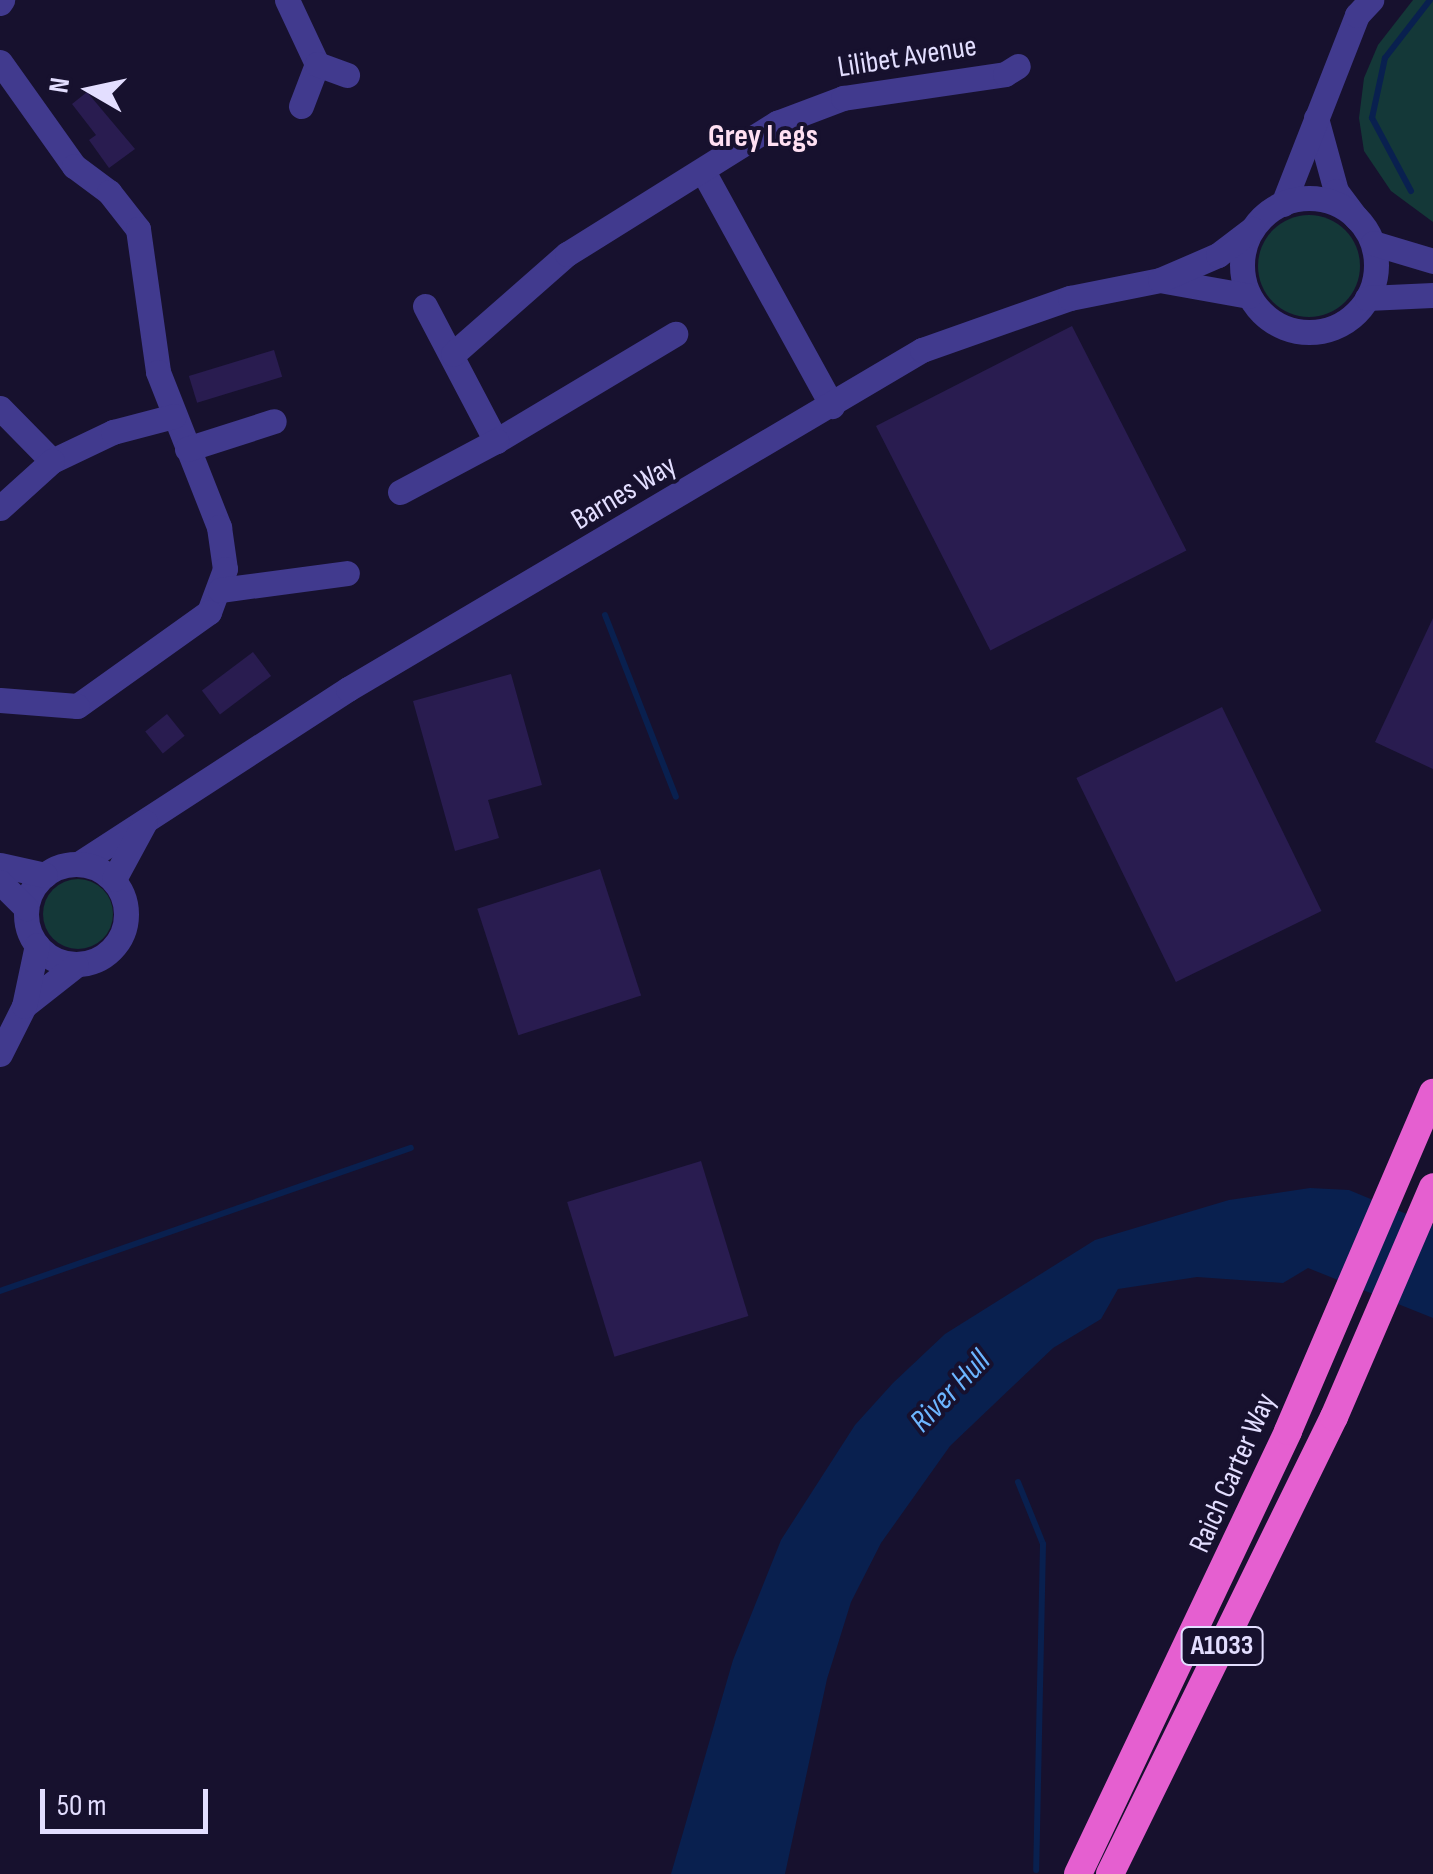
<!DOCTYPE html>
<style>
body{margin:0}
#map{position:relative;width:1433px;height:1874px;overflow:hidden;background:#17112e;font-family:"Sofia Sans Condensed",sans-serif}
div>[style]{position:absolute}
.green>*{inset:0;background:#143838}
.round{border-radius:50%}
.water>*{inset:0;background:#09204f}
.stream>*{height:6px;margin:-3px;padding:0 3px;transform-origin:3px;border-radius:3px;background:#09204f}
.building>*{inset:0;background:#291c50;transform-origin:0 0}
.minor>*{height:25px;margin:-12.5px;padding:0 12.5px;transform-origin:12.5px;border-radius:12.5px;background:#413a8e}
.tertiary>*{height:25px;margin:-12.5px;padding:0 12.5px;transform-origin:12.5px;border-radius:12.5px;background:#413a8e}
.tertiary>.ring{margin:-12.5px;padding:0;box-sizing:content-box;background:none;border:25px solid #413a8e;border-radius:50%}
.trunk>*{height:28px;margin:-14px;padding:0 14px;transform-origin:14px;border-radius:14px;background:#e55fd0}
span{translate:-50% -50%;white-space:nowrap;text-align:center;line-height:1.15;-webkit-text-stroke:8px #17112e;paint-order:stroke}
.shield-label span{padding:2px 8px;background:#17112e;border:2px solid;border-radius:8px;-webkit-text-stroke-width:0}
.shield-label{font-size:28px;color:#e3deff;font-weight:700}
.street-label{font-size:30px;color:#e3deff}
.neighbourhood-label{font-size:32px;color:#ffe0f2;font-weight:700}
.water-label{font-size:32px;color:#6cb5ff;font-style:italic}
.north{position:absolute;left:40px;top:40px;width:100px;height:100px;-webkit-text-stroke:8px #17112e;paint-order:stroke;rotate:279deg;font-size:28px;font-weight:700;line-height:40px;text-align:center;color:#e3deff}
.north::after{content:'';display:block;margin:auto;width:35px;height:45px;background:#e3deff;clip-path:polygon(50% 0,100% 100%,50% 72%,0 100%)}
.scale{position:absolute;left:40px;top:1789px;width:168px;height:45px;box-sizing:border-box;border:5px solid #e3deff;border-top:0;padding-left:12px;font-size:30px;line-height:35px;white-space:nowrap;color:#e3deff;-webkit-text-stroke:8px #17112e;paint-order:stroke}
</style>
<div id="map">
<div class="green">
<i style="clip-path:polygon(1413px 0,1433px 0,1433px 222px,1391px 191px,1364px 151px,1359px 118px,1364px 78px,1378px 45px)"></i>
<i class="round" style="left:1258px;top:215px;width:102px;height:102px"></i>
<i class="round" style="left:43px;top:879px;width:70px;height:70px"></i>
</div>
<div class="water">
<i style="clip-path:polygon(1310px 1188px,1349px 1190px,1433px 1225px,1433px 1318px,1308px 1268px,1283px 1283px,1197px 1277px,1118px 1289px,1101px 1319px,1053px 1348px,950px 1446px,881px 1543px,851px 1602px,827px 1679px,785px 1874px,671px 1874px,733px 1660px,781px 1540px,855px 1425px,893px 1383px,945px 1334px,1095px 1240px,1229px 1200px)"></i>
</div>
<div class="stream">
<i style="left:1411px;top:191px;width:83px;rotate:-118.1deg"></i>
<i style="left:1372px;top:118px;width:61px;rotate:-77.8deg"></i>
<i style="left:1385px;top:58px;width:73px;rotate:-52.2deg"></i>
<i style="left:605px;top:615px;width:195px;rotate:68.7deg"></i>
<i style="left:0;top:1291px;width:435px;rotate:-19.2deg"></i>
<i style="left:1018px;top:1482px;width:67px;rotate:68deg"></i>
<i style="left:1043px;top:1544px;width:326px;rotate:91.2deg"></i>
</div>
<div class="building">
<i style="clip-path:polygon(87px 92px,135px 149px,109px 168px,89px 140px,96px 135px,72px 104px)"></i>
<i style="left:1072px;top:326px;width:252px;height:220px;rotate:63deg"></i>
<i style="left:274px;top:350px;width:28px;height:89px;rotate:73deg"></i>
<i style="clip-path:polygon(1433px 618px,1433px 769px,1375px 742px)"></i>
<i style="left:253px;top:652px;width:30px;height:64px;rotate:53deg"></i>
<i style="clip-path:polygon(511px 674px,542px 785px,488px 800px,499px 838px,455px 851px,413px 701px)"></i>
<i style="left:1222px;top:707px;width:227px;height:162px;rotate:64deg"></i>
<i style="left:167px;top:714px;width:28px;height:28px;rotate:51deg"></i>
<i style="left:600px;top:869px;width:133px;height:129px;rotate:72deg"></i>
<i style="left:701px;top:1161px;width:162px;height:140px;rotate:73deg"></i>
</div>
<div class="minor">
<i style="left:287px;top:0;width:71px;rotate:64.9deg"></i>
<i style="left:0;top:62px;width:128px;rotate:54.6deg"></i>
<i style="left:74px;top:166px;width:44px;rotate:36.6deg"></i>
<i style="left:109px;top:192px;width:47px;rotate:51.9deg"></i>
<i style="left:138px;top:229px;width:144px;rotate:82deg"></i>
<i style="left:158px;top:372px;width:167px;rotate:68.5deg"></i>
<i style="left:219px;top:527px;width:42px;rotate:81.9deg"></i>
<i style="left:225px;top:569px;width:46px;rotate:110.4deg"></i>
<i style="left:209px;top:612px;width:162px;rotate:144.5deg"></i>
<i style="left:77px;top:706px;width:77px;rotate:-175.5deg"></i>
<i style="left:301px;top:106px;width:45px;rotate:-69.1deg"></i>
<i style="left:317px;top:64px;width:32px;rotate:20deg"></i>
<i style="left:1316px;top:118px;width:76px;rotate:74.7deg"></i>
<i style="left:1336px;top:191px;width:34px;rotate:53deg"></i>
<i style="left:704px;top:173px;width:266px;rotate:61.2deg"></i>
<i style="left:1283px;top:204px;width:203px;rotate:-68.6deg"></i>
<i style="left:1357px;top:15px;width:21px;rotate:-47deg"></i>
<i style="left:425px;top:306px;width:153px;rotate:62.3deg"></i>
<i style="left:496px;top:441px;width:209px;rotate:-30.9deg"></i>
<i style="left:453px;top:354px;width:152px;rotate:-41.3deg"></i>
<i style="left:567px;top:254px;width:248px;rotate:-32deg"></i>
<i style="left:777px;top:123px;width:71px;rotate:-20.7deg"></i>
<i style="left:843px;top:98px;width:164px;rotate:-8.4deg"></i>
<i style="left:1005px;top:74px;width:15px;rotate:-32deg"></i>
<i style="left:0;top:408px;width:74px;rotate:45.5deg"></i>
<i style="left:52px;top:461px;width:68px;rotate:-25.4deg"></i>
<i style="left:113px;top:432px;width:63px;rotate:-14.7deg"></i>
<i style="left:187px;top:449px;width:91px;rotate:-17.8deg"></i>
<i style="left:400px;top:492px;width:109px;rotate:-28deg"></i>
<i style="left:0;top:508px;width:70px;rotate:-42.1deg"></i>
<i style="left:220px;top:590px;width:128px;rotate:-7.6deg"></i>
</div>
<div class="tertiary">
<i style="left:0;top:3px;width:4px;rotate:-56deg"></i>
<i class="ring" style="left:1242px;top:198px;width:109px;height:109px"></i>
<i style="left:1373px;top:243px;width:63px;rotate:16.7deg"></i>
<i style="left:1165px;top:281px;width:85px;rotate:10.1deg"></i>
<i style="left:1367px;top:298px;width:66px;rotate:-2.6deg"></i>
<i style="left:80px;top:863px;width:320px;rotate:-33deg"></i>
<i style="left:348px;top:689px;width:667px;rotate:-30.57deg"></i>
<i style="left:922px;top:350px;width:157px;rotate:-19.4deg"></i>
<i style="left:1070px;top:298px;width:92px;rotate:-11.3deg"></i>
<i style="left:1160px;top:280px;width:63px;rotate:-23.3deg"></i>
<i style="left:1218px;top:255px;width:43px;rotate:-37.4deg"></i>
<i class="ring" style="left:26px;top:864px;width:75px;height:75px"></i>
<i style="left:0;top:865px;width:46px;rotate:12.5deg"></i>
<i style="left:114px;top:879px;width:65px;rotate:-61.5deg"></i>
<i style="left:0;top:882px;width:37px;rotate:45deg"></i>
<i style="left:24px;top:1006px;width:66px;rotate:-38.3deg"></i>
<i style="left:0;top:1054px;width:54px;rotate:-63.4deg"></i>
<i style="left:24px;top:1006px;width:62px;rotate:-78deg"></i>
</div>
<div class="trunk">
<i style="left:1078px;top:1874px;width:490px;rotate:-64.6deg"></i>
<i style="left:1288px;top:1431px;width:368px;rotate:-66.8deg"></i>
<i style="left:1110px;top:1874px;width:509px;rotate:-63.89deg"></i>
<i style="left:1334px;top:1417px;width:250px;rotate:-66.7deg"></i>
</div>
<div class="shield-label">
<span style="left:1222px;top:1646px">A1033</span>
</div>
<div class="street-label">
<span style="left:907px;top:57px;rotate:-9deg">Lilibet Avenue</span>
<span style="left:624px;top:493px;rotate:-31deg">Barnes Way</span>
<span style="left:1233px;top:1473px;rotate:-66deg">Raich Carter Way</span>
</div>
<div class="neighbourhood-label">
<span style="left:763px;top:137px">Grey Legs</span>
</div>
<div class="water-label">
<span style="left:951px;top:1392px;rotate:-46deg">River Hull</span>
</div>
<div class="north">N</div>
<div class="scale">50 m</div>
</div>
